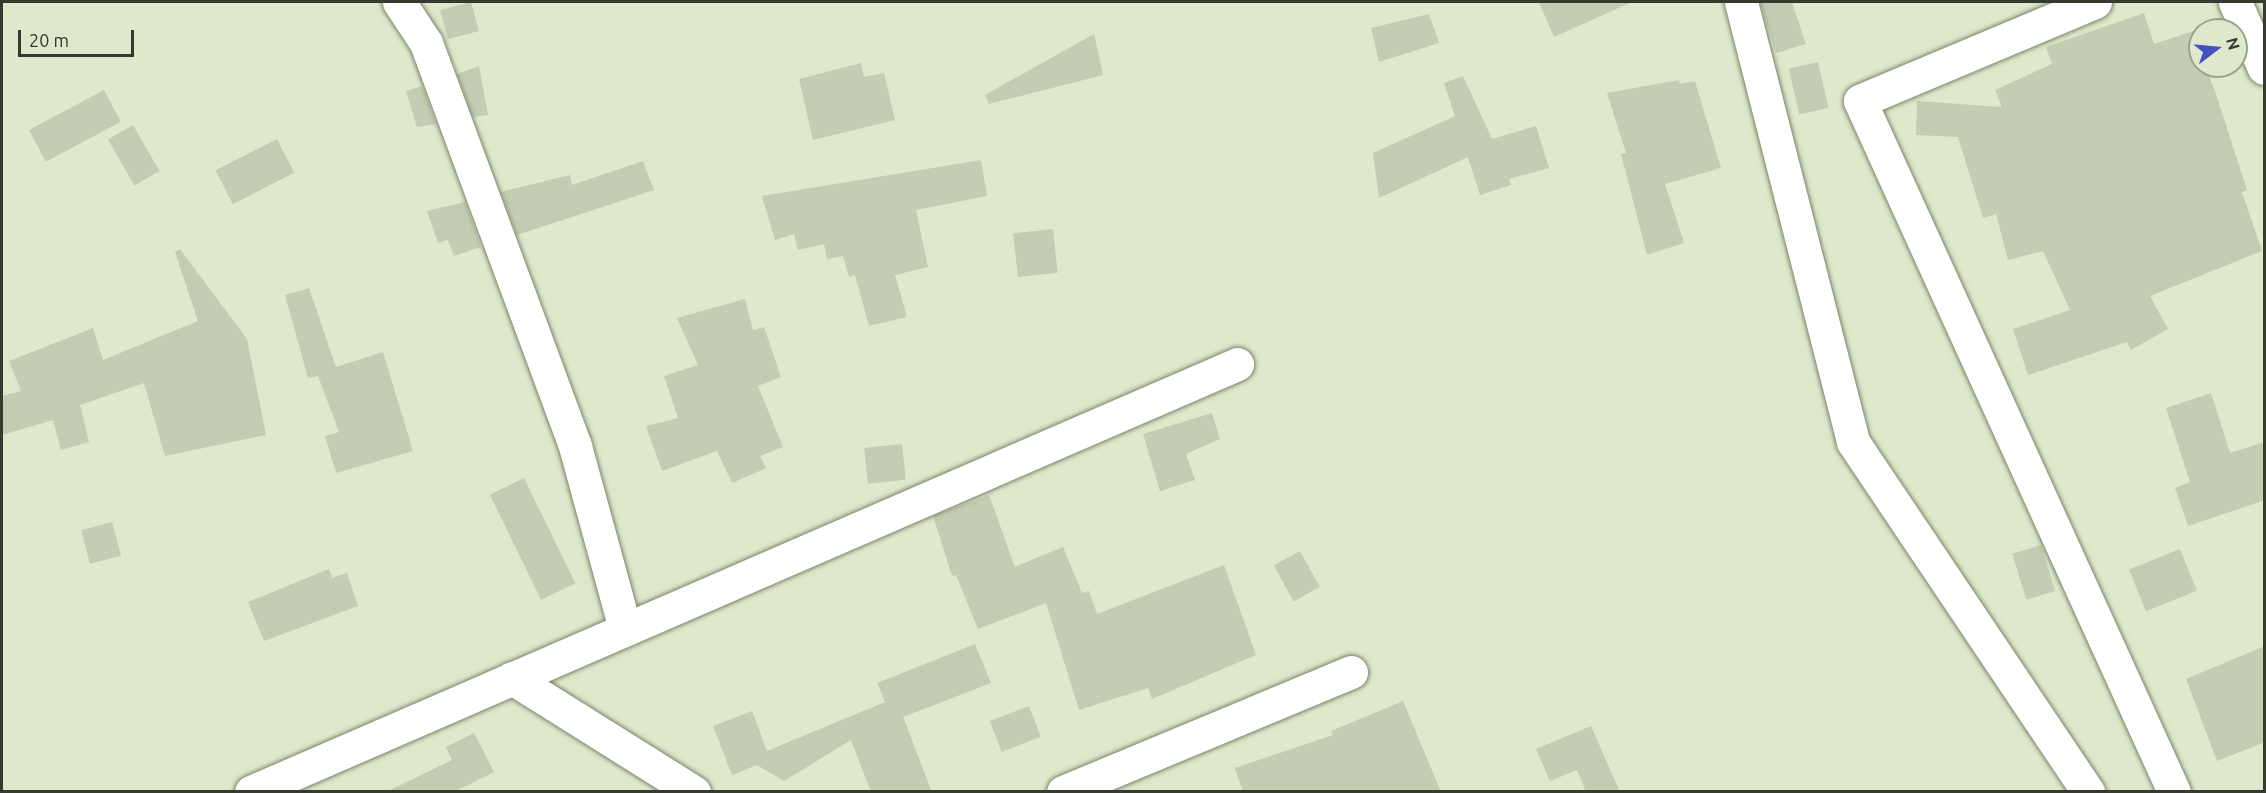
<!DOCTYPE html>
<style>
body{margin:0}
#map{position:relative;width:2266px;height:793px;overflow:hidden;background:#dee8cb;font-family:Ubuntu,sans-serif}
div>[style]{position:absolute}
.building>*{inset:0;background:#c3cdb1;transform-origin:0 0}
.roads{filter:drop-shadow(0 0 2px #7b8469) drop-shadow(0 0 2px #7b8469)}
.street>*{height:33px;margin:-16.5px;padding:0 16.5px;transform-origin:16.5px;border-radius:16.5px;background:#fff}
span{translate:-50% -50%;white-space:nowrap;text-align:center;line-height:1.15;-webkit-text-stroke:6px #dee8cb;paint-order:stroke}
.frame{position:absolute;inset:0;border:3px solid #363a2e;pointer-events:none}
.north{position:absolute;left:2188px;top:18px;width:60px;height:60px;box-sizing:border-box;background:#dee8cb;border:2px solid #9ba28c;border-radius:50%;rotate:74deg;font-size:16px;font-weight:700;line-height:24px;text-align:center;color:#363a2e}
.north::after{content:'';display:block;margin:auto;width:21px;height:27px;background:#4052c5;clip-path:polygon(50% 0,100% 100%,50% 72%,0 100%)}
.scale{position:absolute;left:18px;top:30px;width:116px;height:27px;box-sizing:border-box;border:3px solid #363a2e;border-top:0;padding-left:8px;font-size:18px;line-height:21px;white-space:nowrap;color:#363a2e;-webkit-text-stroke:4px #dee8cb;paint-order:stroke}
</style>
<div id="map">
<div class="building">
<i style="left:471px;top:2px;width:30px;height:32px;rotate:75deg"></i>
<i style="clip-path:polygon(1539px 2px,1632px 2px,1554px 37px)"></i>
<i style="clip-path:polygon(1760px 2px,1792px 2px,1806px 44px,1776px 53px)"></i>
<i style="clip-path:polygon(2144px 13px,2154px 44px,2193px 31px,2200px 66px,2205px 66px,2215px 91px,2247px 190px,2242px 192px,2262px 251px,2150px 296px,2168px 329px,2131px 350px,2127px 342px,2028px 375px,2013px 329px,2070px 310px,2043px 251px,2008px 260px,1996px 214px,1983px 218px,1958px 137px,1916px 135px,1917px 101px,2002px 107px,1995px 90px,2052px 64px,2046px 47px)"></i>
<i style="clip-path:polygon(1429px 14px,1439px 43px,1379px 62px,1371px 28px)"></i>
<i style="clip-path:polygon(1094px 34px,1103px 75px,989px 104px,985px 95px)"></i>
<i style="left:1818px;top:62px;width:47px;height:30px;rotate:77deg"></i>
<i style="clip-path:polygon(861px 63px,864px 77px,884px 73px,895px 120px,813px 140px,799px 79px)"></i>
<i style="clip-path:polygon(479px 66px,488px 115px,473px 117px,457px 74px)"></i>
<i style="clip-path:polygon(1463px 76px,1492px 139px,1536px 126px,1549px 168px,1509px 179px,1511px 185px,1480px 195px,1468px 157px,1379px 198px,1373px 153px,1455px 116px,1444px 83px)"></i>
<i style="clip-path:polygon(1679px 80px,1680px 84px,1695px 81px,1721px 168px,1665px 184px,1684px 243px,1647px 255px,1621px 154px,1626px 153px,1607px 93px)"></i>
<i style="clip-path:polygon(422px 86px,436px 124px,417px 127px,406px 91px)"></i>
<i style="left:104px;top:90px;width:36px;height:85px;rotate:62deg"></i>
<i style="left:133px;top:125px;width:53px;height:29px;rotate:60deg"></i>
<i style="left:277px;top:139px;width:38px;height:69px;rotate:63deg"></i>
<i style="clip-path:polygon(981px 160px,987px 196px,916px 210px,928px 267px,895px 275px,907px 317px,869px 326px,855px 275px,849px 277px,843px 256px,827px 259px,824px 244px,798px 250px,794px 234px,775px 240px,762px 196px)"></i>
<i style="clip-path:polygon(643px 161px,654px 190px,517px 235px,501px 192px,570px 175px,572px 185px)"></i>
<i style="clip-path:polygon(465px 202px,481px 247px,454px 256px,448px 240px,438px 243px,427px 211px)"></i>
<i style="left:1053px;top:229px;width:44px;height:40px;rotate:84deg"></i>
<i style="clip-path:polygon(180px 249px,247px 339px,266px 435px,165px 456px,144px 383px,80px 405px,89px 442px,61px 450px,53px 420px,2px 435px,2px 396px,21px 391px,9px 361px,93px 328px,103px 360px,198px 321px,175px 252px)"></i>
<i style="clip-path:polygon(309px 288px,336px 367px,383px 352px,413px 451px,336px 473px,325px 436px,339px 432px,318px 376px,308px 378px,285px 295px)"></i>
<i style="clip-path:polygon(745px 299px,753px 330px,764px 327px,781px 377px,758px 386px,783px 447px,760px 456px,766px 468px,732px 483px,717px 451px,662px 471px,646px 426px,678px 418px,664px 376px,698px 365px,677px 318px)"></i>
<i style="clip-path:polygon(2211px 393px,2230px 453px,2265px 442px,2265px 500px,2188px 526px,2175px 488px,2190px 482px,2166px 408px)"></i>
<i style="clip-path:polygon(1212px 413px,1220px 439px,1186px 454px,1195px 480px,1160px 491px,1143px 434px)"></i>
<i style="left:902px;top:444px;width:36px;height:38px;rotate:84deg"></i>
<i style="left:524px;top:478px;width:117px;height:38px;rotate:64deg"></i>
<i style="clip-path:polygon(989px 495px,1015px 567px,1063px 547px,1082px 593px,1089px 591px,1097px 614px,1224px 565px,1256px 655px,1152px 699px,1148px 688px,1079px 710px,1046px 603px,978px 629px,956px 575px,952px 576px,933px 516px)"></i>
<i style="left:112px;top:522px;width:35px;height:32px;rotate:75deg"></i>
<i style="left:2041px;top:545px;width:48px;height:30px;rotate:73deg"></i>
<i style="left:2180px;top:549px;width:45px;height:55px;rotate:68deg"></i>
<i style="left:1300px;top:551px;width:41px;height:30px;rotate:61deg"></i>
<i style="clip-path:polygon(329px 569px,332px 578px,347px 573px,358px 606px,264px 641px,248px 602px)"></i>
<i style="clip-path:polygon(975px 644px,991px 683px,903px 717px,932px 792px,871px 792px,851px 740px,784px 781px,757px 765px,732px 775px,713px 726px,752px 711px,767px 751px,885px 702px,877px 683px)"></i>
<i style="clip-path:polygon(2265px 646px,2265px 742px,2217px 761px,2186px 679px)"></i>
<i style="clip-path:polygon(1403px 701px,1441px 792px,1243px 792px,1235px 768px,1333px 735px,1331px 731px)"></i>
<i style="left:1029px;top:706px;width:33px;height:42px;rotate:69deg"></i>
<i style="clip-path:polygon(1591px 726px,1620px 792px,1586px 792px,1577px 770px,1550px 781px,1536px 749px)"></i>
<i style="clip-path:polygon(474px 733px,494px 772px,454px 792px,386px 792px,452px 760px,446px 747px)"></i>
</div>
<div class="roads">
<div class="street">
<i style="left:399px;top:2px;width:49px;rotate:56.6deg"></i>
<i style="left:426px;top:43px;width:430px;rotate:69.7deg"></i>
<i style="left:575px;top:446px;width:190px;rotate:74.7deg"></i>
<i style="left:1741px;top:2px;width:454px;rotate:75.7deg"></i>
<i style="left:1853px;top:442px;width:422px;rotate:56.1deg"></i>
<i style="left:2095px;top:2px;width:255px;rotate:157.2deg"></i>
<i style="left:1860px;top:101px;width:759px;rotate:65.56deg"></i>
<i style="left:2235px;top:2px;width:72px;rotate:66.3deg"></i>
<i style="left:512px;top:678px;width:215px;rotate:32.1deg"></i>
<i style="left:251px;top:792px;width:1075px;rotate:-23.46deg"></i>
<i style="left:1063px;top:792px;width:312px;rotate:-22.6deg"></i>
</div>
</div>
<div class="frame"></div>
<div class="north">N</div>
<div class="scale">20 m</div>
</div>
